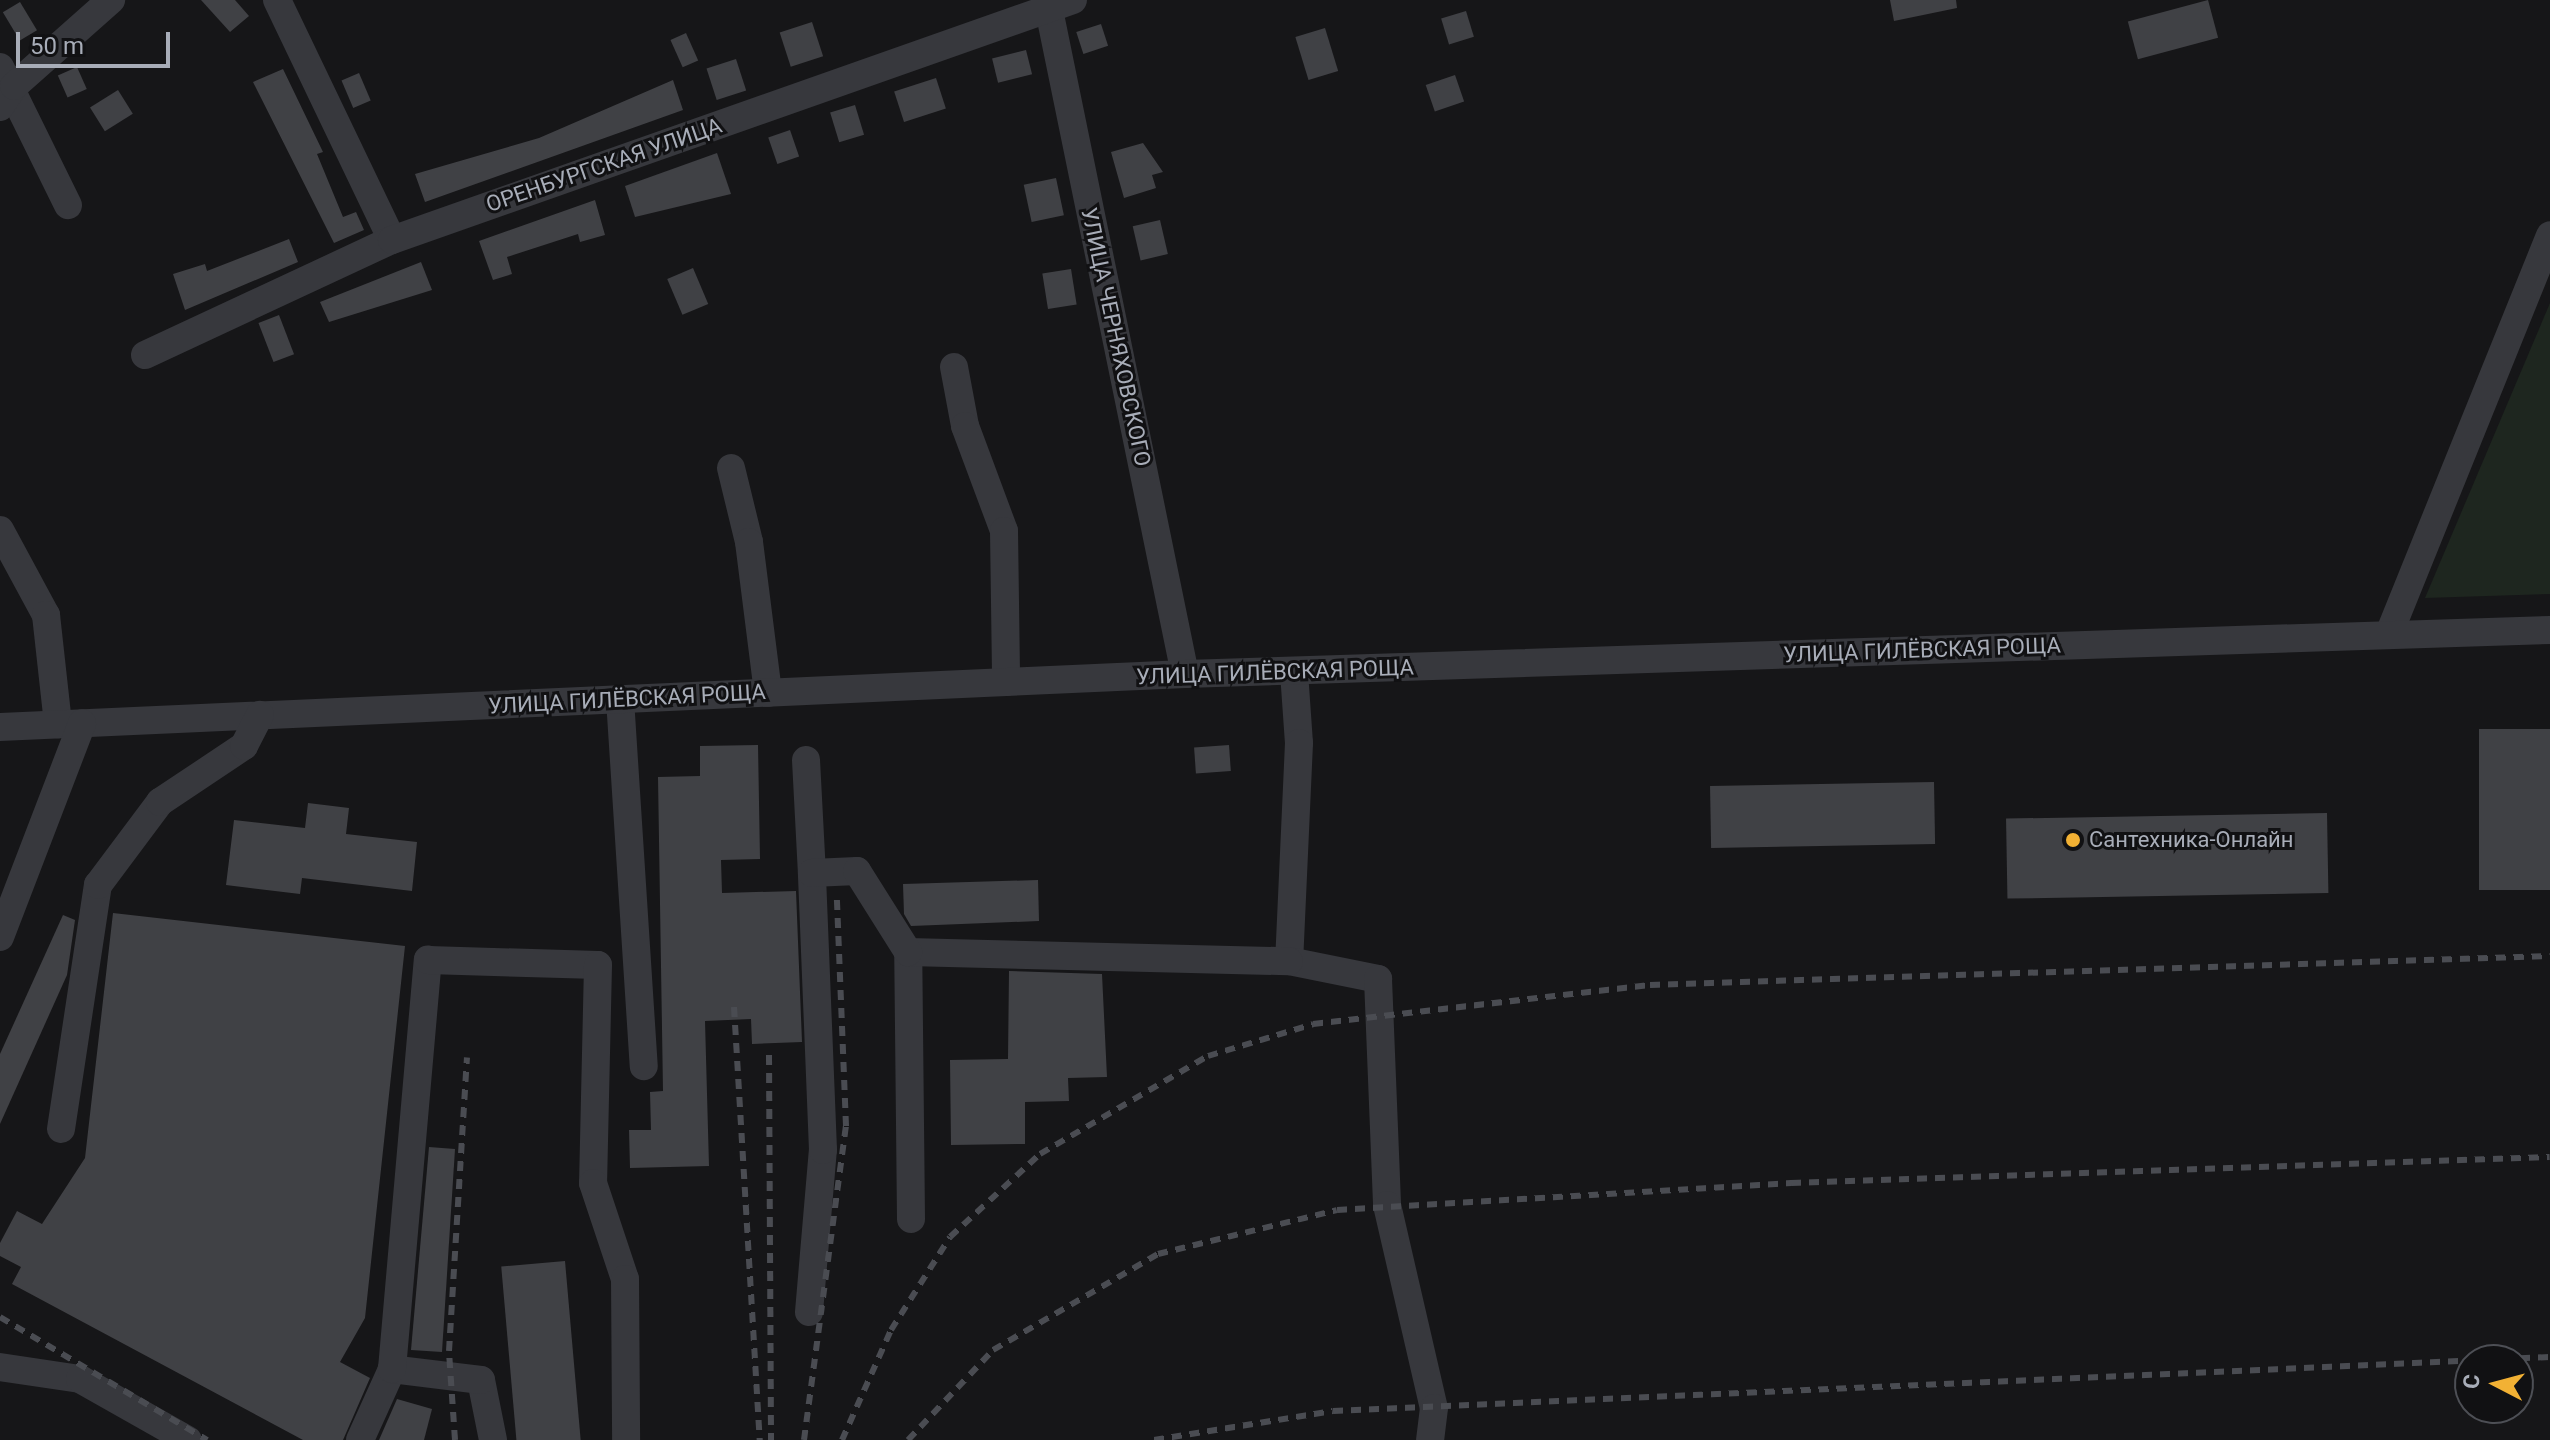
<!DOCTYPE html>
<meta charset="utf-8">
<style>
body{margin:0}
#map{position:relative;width:2550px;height:1440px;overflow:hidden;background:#161618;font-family:Roboto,sans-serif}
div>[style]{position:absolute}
.green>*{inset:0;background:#1e261f}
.building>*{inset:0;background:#404145;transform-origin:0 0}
.minor>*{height:28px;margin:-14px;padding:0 14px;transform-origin:14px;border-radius:14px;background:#37383d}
.rail>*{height:6px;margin-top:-3px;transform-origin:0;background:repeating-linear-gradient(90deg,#4a4c52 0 10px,transparent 0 18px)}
.dots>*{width:22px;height:22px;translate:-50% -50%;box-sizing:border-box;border:4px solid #111113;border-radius:50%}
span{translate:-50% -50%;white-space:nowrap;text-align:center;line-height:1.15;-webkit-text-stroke:6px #111113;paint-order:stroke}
.street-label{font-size:22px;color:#a8adb8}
.poi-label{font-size:22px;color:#a8adb8}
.left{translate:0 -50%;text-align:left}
.north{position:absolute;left:2454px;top:1344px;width:80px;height:80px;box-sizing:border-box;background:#111113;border:2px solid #4d4f55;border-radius:50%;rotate:276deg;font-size:22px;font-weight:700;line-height:32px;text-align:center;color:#a8adb8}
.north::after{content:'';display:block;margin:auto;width:28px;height:36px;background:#f2b134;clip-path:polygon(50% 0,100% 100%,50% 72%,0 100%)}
.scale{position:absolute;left:16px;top:32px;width:154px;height:36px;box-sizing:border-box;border:4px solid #a8adb8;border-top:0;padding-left:10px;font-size:24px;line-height:28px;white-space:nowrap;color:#a8adb8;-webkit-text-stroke:6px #111113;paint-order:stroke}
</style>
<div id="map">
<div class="green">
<i style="clip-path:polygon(2550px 303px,2550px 594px,2425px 598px)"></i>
</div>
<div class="building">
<i style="clip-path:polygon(201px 0,235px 0,249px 16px,230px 32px)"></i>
<i style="clip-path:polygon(1890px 0,1956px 0,1957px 8px,1894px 21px)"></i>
<i style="left:2208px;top:0;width:39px;height:83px;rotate:75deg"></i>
<i style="left:20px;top:2px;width:33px;height:20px;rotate:59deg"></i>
<i style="left:1466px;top:11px;width:27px;height:26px;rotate:73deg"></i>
<i style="left:812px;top:22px;width:36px;height:34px;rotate:72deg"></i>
<i style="left:1101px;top:24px;width:23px;height:26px;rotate:72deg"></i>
<i style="left:1325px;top:28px;width:45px;height:31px;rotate:73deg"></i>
<i style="left:686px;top:33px;width:30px;height:17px;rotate:66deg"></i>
<i style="left:1026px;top:50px;width:25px;height:35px;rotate:76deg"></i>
<i style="left:736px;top:59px;width:33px;height:31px;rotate:72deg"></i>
<i style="left:77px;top:67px;width:24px;height:21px;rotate:66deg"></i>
<i style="clip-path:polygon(283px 69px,323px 152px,317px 154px,343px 217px,356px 212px,364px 230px,334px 243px,253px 82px)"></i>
<i style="left:359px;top:73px;width:30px;height:19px;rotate:67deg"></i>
<i style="left:1455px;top:75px;width:28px;height:31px;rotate:71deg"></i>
<i style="left:936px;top:78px;width:32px;height:44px;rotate:72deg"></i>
<i style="clip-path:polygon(673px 80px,683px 110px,425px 202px,415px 174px,539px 138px)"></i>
<i style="left:118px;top:90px;width:28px;height:33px;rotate:58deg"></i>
<i style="left:855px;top:105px;width:31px;height:26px;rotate:73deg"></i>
<i style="left:790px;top:130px;width:28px;height:23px;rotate:71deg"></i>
<i style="clip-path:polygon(1143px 143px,1163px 172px,1152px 175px,1156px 188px,1124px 198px,1111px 152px)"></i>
<i style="clip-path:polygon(717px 153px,731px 194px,635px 217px,625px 186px)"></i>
<i style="left:1056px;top:178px;width:38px;height:33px;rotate:78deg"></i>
<i style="clip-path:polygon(595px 200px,605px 235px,580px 242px,578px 234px,507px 257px,512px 274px,493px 280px,479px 241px)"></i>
<i style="left:1160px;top:220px;width:35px;height:28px;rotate:77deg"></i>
<i style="clip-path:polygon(289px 239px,298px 262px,185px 310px,173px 274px,205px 264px,207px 271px)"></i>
<i style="clip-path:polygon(421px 262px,432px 290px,329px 322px,320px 302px)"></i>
<i style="left:693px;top:268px;width:39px;height:28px;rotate:67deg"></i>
<i style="left:1071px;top:269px;width:36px;height:29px;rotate:81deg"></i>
<i style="left:279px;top:315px;width:42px;height:22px;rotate:69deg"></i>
<i style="left:2550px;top:729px;width:161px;height:71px;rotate:90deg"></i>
<i style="clip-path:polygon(758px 745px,760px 859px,721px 860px,722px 893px,796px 891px,802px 1042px,752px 1044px,751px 1019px,705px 1021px,709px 1166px,630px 1168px,629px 1130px,651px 1130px,650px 1092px,663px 1091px,658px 777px,700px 776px,700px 746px)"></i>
<i style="left:1229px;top:745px;width:26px;height:35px;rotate:86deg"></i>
<i style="left:1934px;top:782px;width:62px;height:224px;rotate:89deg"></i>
<i style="clip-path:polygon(308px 803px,349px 808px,346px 834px,417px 842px,412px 891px,302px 878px,300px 894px,226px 885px,234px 820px,305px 828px)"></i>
<i style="left:2327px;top:813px;width:80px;height:321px;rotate:89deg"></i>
<i style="clip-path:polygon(1038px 880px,1039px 921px,911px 926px,904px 914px,903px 884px)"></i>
<i style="clip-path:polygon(113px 913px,405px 946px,365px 1318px,340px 1362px,370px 1378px,343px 1440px,303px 1440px,12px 1284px,21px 1267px,0 1256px,0 1243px,17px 1211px,42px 1224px,85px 1158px)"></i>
<i style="clip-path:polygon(63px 915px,75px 920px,67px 975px,0 1124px,0 1054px)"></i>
<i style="clip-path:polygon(1009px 971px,1102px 974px,1107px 1077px,1068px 1078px,1069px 1101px,1025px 1102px,1025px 1144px,951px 1145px,950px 1060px,1008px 1059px)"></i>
<i style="clip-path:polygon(429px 1147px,455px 1149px,442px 1352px,411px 1350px)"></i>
<i style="left:565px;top:1261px;width:180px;height:64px;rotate:85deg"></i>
<i style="clip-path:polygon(397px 1399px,432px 1409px,424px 1440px,379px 1440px)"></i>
</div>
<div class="minor">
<i style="left:277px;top:0;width:266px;rotate:64.4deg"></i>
<i style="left:1047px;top:0;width:688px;rotate:78.43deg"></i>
<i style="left:0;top:67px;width:154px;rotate:63.8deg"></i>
<i style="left:0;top:107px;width:25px;rotate:-56deg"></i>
<i style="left:14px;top:86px;width:130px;rotate:-41.6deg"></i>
<i style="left:145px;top:355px;width:272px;rotate:-25deg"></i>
<i style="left:392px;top:240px;width:722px;rotate:-19.41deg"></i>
<i style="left:954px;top:367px;width:60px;rotate:79.4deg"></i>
<i style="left:965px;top:426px;width:112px;rotate:69.6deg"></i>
<i style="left:1004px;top:531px;width:151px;rotate:89.2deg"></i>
<i style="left:731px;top:468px;width:76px;rotate:76.3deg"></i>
<i style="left:749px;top:542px;width:152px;rotate:82.8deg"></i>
<i style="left:0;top:530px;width:97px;rotate:61.6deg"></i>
<i style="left:46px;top:615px;width:110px;rotate:83.7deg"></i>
<i style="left:2389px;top:634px;width:430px;rotate:-68deg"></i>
<i style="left:1294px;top:672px;width:71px;rotate:86deg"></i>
<i style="left:1299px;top:743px;width:218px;rotate:92.6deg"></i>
<i style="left:1289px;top:961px;width:91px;rotate:11.4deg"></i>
<i style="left:1378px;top:979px;width:226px;rotate:87.7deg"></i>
<i style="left:1387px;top:1205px;width:208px;rotate:77deg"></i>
<i style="left:1434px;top:1408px;width:32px;rotate:97deg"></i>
<i style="left:620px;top:699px;width:368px;rotate:86.3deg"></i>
<i style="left:0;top:727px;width:1186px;rotate:-2.56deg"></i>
<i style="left:1185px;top:674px;width:1366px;rotate:-1.85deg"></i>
<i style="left:806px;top:760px;width:113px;rotate:87deg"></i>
<i style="left:0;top:937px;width:229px;rotate:-69deg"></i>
<i style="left:61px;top:1129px;width:247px;rotate:-81.4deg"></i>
<i style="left:98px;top:885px;width:104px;rotate:-53.2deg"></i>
<i style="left:160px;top:802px;width:101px;rotate:-33.7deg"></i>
<i style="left:244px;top:746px;width:35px;rotate:-63deg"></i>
<i style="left:911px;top:1219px;width:267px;rotate:-90.6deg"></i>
<i style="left:908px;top:952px;width:381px;rotate:1.4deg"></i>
<i style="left:809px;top:1312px;width:163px;rotate:-85.1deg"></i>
<i style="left:823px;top:1150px;width:277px;rotate:-92.3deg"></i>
<i style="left:812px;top:873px;width:45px;rotate:-2.5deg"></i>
<i style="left:857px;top:871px;width:96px;rotate:57.8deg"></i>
<i style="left:0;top:1367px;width:81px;rotate:8.5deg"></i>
<i style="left:80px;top:1379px;width:124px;rotate:29.5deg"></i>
<i style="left:360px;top:1440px;width:78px;rotate:-65.7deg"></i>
<i style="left:493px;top:1440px;width:61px;rotate:-101.3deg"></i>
<i style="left:481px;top:1380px;width:90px;rotate:-173deg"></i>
<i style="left:392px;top:1369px;width:411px;rotate:-85deg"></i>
<i style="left:428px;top:960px;width:170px;rotate:1.7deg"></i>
<i style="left:598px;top:965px;width:218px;rotate:91.3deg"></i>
<i style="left:593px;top:1183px;width:101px;rotate:71.6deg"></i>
<i style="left:625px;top:1279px;width:161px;rotate:89.6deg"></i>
</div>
<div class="rail">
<i style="left:734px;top:1007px;width:434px;rotate:86.6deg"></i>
<i style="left:769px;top:1055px;width:385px;rotate:89.7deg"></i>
<i style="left:0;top:1317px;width:241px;rotate:30.7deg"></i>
<i style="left:455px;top:1440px;width:89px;rotate:-93.9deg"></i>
<i style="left:449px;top:1351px;width:294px;rotate:-86.5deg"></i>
<i style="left:804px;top:1440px;width:317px;rotate:-82.4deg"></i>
<i style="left:846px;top:1126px;width:227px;rotate:-92.3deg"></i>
<i style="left:842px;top:1440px;width:120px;rotate:-66deg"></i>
<i style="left:891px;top:1330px;width:110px;rotate:-57.6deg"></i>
<i style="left:950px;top:1237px;width:122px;rotate:-42.7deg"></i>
<i style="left:1040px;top:1154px;width:194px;rotate:-30.3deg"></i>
<i style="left:1208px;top:1056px;width:110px;rotate:-16.9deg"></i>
<i style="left:1313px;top:1024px;width:339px;rotate:-6.6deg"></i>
<i style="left:1650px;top:985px;width:900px;rotate:-1.85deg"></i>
<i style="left:908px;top:1440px;width:124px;rotate:-46.6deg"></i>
<i style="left:993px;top:1350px;width:191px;rotate:-30.2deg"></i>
<i style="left:1158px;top:1254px;width:184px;rotate:-13.8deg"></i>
<i style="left:1337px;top:1210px;width:455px;rotate:-3.4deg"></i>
<i style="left:1791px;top:1183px;width:759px;rotate:-1.96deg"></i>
<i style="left:1154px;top:1440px;width:181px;rotate:-9.2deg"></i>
<i style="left:1333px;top:1411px;width:1218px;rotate:-2.54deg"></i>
</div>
<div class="dots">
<i style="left:2073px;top:840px;background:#f2b134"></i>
</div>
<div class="street-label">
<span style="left:604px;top:165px;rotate:-19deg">ОРЕНБУРГСКАЯ УЛИЦА</span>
<span style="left:1116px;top:337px;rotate:78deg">УЛИЦА ЧЕРНЯХОВСКОГО</span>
<span style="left:1922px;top:650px;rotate:-2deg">УЛИЦА ГИЛЁВСКАЯ РОЩА</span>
<span style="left:1275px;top:672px;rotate:-2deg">УЛИЦА ГИЛЁВСКАЯ РОЩА</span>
<span style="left:627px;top:699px;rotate:-3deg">УЛИЦА ГИЛЁВСКАЯ РОЩА</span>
</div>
<div class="poi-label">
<span class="left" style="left:2089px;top:840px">Сантехника-Онлайн</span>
</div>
<div class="north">С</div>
<div class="scale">50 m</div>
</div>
